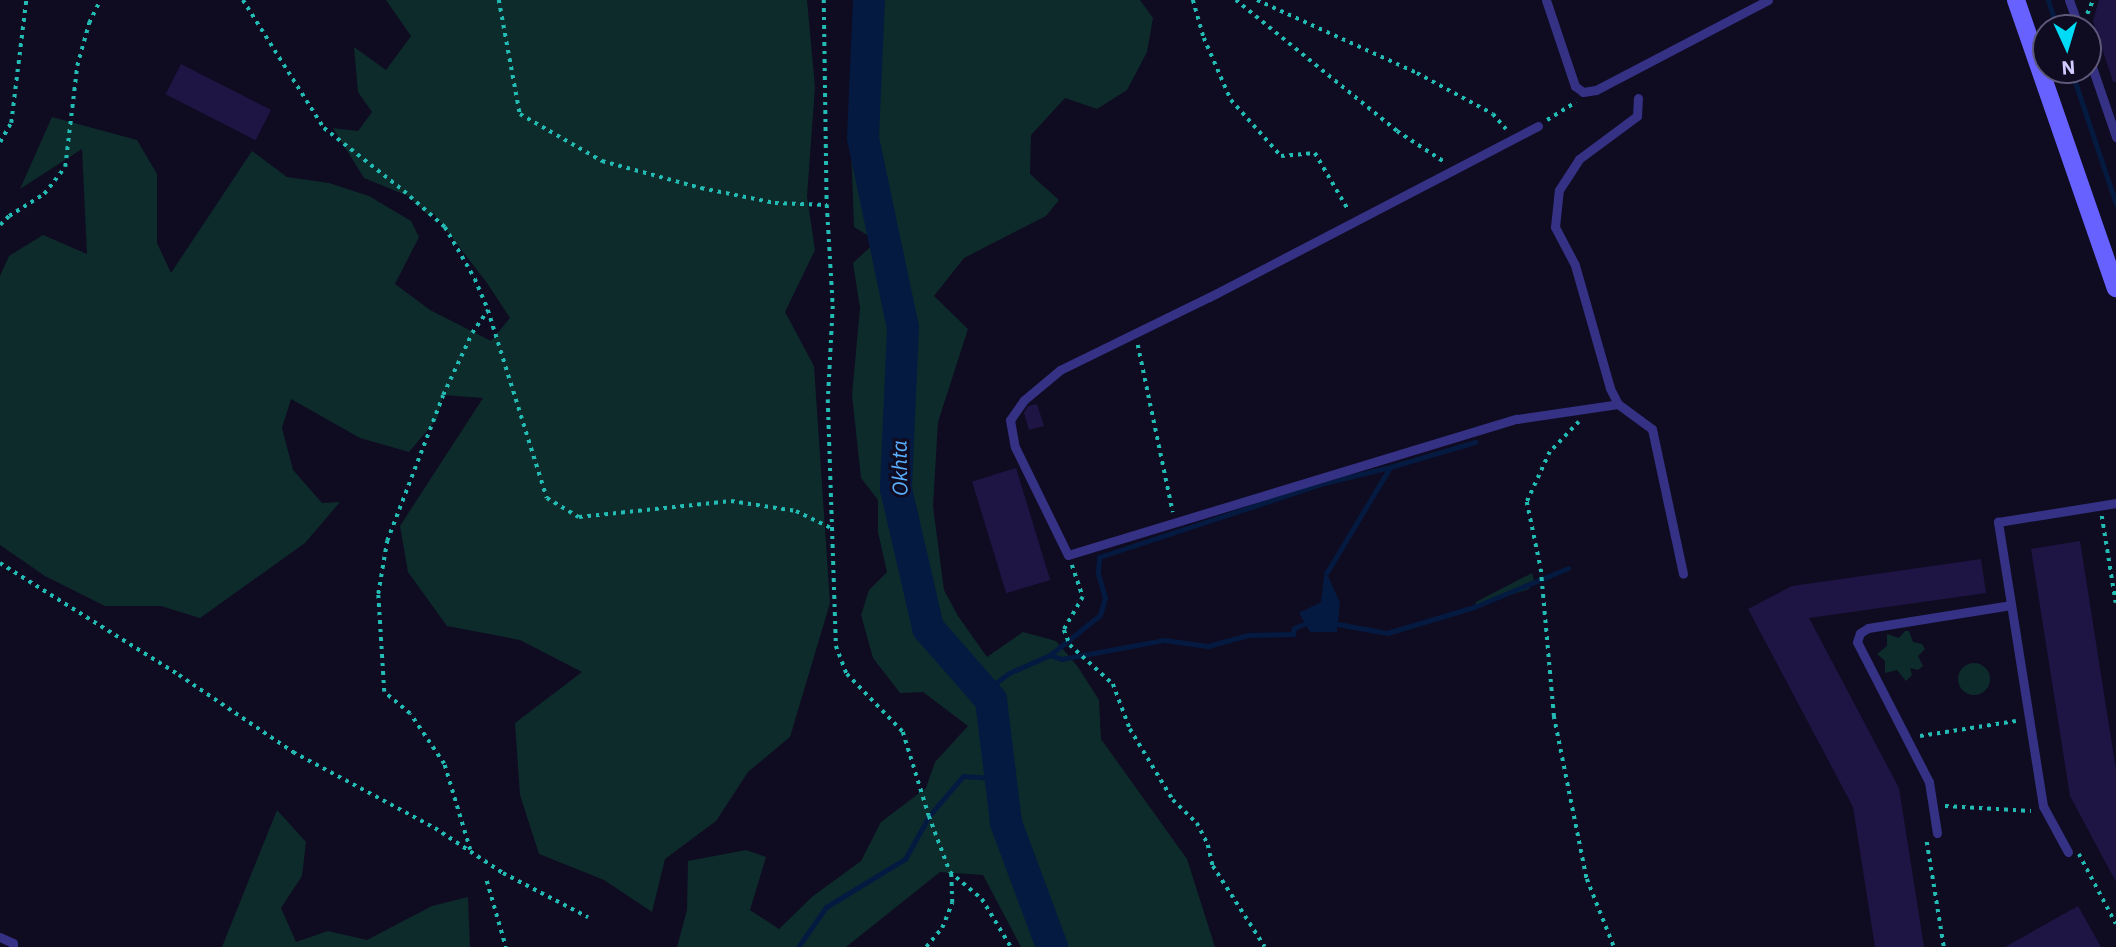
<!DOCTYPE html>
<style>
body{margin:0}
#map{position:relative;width:2116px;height:947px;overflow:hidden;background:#0f0b21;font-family:"IBM Plex Sans",sans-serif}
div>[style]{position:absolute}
.green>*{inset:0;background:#0d2b2b}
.round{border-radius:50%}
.water>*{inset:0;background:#051a40}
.stream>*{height:5px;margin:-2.5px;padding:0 2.5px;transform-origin:2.5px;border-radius:2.5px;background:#051a40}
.river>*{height:32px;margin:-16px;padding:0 16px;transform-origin:16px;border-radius:16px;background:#051a40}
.building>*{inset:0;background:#1f1544;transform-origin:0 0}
.path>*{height:3.5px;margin-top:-1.75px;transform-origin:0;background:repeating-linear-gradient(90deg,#22bcb4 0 3.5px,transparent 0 8.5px)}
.lane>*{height:9px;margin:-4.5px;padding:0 4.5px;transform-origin:4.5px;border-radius:4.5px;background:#353184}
.secondary>*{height:18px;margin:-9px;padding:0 9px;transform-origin:9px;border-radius:9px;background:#6762ff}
span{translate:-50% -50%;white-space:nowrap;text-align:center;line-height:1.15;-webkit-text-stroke:6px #0f0b21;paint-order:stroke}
.water-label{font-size:21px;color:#59b0ff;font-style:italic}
.north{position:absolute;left:2032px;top:14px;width:70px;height:70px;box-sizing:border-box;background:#0f0b21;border:2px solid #5d587a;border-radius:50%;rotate:176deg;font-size:19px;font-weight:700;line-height:28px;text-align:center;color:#d1cbff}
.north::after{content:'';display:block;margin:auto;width:24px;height:32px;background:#00dbf6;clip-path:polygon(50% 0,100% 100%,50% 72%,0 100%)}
</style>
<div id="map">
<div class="green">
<i style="clip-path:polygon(386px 0,807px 0,815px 87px,807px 196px,815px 250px,785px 312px,814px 366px,830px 603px,790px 737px,748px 772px,716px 821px,665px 859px,652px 912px,604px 880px,539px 854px,520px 795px,515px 723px,582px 672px,520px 640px,447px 626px,408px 572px,400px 526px,483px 398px,443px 395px,437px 419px,409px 452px,360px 438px,291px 399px,282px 428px,293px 470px,322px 503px,340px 502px,305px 543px,200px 618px,161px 606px,105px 606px,45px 576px,0 545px,0 276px,9px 256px,43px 235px,87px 254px,82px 149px,20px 189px,52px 117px,137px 140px,157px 174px,157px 243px,171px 273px,252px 151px,287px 177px,329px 183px,369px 196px,411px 221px,419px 237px,395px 284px,430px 310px,491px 341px,510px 318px,487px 283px,434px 214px,429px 216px,408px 196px,364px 178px,333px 128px,358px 131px,372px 112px,358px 92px,354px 47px,386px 70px,411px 36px)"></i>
<i style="clip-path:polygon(857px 0,1140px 0,1153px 18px,1147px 52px,1127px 90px,1097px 109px,1065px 98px,1031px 135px,1030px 174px,1059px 200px,1046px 216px,964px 258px,934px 296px,968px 329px,938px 422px,933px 506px,944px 590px,958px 616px,987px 657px,1023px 632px,1056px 641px,1078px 667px,1099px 700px,1101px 739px,1187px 859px,1215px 947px,1021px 947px,983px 875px,940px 872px,846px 947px,677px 947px,687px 910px,688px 861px,746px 850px,766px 857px,750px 910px,779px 929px,813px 896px,861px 861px,881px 822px,926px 788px,935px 762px,968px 726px,923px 692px,900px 693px,873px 658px,861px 615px,869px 590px,887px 572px,878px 532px,878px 500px,861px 478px,852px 395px,860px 308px,853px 263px,877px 241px,854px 227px,849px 95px)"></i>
<i style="clip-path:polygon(1532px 573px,1534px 581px,1529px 589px,1474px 607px,1476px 602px)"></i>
<i style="clip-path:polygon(1905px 631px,1909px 631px,1913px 642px,1922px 644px,1925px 649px,1918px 656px,1923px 666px,1918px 670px,1910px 668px,1912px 675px,1906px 681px,1897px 670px,1885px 673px,1885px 661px,1877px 654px,1887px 646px,1887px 634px,1899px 638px)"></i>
<i class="round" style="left:1958px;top:663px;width:32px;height:32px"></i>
<i style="clip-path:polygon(277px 810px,306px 842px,302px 876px,281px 908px,296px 942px,328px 931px,367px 940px,432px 906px,468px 897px,470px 947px,222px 947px)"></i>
</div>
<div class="water">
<i style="clip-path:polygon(1325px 569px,1340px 603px,1337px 632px,1310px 632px,1299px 613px,1321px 602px)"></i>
</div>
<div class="stream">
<i style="left:2048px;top:0;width:29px;rotate:72deg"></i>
<i style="left:2071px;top:70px;width:141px;rotate:71.4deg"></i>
<i style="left:1327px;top:572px;width:122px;rotate:-59deg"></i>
<i style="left:1390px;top:467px;width:89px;rotate:-16.4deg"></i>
<i style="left:1332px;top:623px;width:56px;rotate:10.3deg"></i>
<i style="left:1387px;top:633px;width:91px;rotate:-16.6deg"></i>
<i style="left:1474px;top:607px;width:102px;rotate:-22.5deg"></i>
<i style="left:1050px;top:655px;width:13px;rotate:18deg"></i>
<i style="left:1062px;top:659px;width:104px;rotate:-10.6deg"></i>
<i style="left:1164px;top:640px;width:44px;rotate:7.8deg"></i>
<i style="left:1208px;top:646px;width:41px;rotate:-15.4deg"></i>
<i style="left:1248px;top:635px;width:45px;rotate:-1.3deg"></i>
<i style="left:1293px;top:634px;width:6px;rotate:-81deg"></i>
<i style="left:1294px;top:628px;width:16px;rotate:-22deg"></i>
<i style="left:984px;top:692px;width:31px;rotate:-37deg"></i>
<i style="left:1009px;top:673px;width:45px;rotate:-23.7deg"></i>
<i style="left:1050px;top:655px;width:64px;rotate:-38.7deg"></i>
<i style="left:1100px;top:615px;width:18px;rotate:-74deg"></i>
<i style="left:1105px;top:598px;width:26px;rotate:-106deg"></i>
<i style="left:1098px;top:573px;width:16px;rotate:-86deg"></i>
<i style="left:1099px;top:557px;width:237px;rotate:-18.2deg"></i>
<i style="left:1324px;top:483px;width:68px;rotate:-13.6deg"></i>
<i style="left:798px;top:947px;width:49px;rotate:-55deg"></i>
<i style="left:826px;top:907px;width:92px;rotate:-31.3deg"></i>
<i style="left:905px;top:859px;width:49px;rotate:-60.8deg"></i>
<i style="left:929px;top:816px;width:52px;rotate:-49.6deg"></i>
<i style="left:963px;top:776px;width:29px;rotate:4deg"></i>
<i style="left:992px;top:778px;width:23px;rotate:61deg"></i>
</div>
<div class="river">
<i style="left:869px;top:0;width:138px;rotate:92.5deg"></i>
<i style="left:863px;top:138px;width:193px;rotate:78.1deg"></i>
<i style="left:903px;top:327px;width:162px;rotate:92.5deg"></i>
<i style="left:896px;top:489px;width:143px;rotate:77deg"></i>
<i style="left:928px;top:628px;width:96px;rotate:48.8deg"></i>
<i style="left:991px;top:700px;width:124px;rotate:83deg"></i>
<i style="left:1006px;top:823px;width:132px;rotate:69.6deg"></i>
</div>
<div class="building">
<i style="clip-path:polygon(2099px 0,2116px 0,2116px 82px,2113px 82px,2093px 21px)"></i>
<i style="left:181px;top:64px;width:101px;height:34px;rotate:27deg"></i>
<i style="clip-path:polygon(1037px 404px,1044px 426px,1029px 430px,1024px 413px,1028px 406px)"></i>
<i style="left:1016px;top:468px;width:117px;height:46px;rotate:73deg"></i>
<i style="clip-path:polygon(2080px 541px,2116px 770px,2116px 882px,2070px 796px,2031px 549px)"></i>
<i style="clip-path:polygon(1981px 559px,1986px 593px,1809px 618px,1899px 788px,1924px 947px,1875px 947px,1853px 807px,1748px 609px,1792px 586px)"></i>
<i style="clip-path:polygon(2078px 906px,2101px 947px,2005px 947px)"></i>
</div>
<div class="path">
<i style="left:243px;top:0;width:151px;rotate:57.7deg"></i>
<i style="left:324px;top:128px;width:102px;rotate:38.2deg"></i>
<i style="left:404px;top:191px;width:55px;rotate:41.3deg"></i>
<i style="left:445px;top:227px;width:60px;rotate:60deg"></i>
<i style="left:475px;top:279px;width:34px;rotate:67deg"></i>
<i style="left:488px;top:310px;width:197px;rotate:72.6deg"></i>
<i style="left:547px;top:498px;width:37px;rotate:31deg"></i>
<i style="left:579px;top:517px;width:153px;rotate:-6deg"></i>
<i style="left:731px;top:501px;width:66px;rotate:8.7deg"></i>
<i style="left:796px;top:511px;width:39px;rotate:26deg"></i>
<i style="left:499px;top:0;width:116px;rotate:79.6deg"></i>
<i style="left:520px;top:114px;width:95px;rotate:29.8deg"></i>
<i style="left:602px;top:161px;width:103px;rotate:15.3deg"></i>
<i style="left:701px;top:188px;width:76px;rotate:11.5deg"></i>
<i style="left:775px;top:203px;width:52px;rotate:2.2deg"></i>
<i style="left:824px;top:0;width:205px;rotate:89.2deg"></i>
<i style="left:827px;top:205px;width:101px;rotate:86.6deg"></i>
<i style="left:833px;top:306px;width:94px;rotate:93deg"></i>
<i style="left:828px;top:400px;width:246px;rotate:88.1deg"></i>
<i style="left:836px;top:646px;width:30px;rotate:69deg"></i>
<i style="left:847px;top:674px;width:81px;rotate:46deg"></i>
<i style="left:903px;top:732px;width:88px;rotate:72.8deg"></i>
<i style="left:929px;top:816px;width:60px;rotate:69.4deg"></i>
<i style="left:950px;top:872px;width:42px;rotate:40.2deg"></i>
<i style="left:982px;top:899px;width:56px;rotate:58.9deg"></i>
<i style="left:1193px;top:0;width:40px;rotate:74deg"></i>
<i style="left:1204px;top:38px;width:68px;rotate:66.5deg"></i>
<i style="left:1231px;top:100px;width:75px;rotate:48.2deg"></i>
<i style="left:1281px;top:156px;width:34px;rotate:-5deg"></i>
<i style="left:1315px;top:153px;width:67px;rotate:59.6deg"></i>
<i style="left:1236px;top:0;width:208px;rotate:39.1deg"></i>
<i style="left:1397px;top:131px;width:55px;rotate:33.1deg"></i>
<i style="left:1257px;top:0;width:176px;rotate:24.5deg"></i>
<i style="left:1417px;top:73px;width:86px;rotate:28.3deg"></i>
<i style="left:1493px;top:114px;width:20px;rotate:49deg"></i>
<i style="left:2087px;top:14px;width:15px;rotate:-67deg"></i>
<i style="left:1547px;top:120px;width:34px;rotate:-32deg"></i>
<i style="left:0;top:142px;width:22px;rotate:-60deg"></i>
<i style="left:11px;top:123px;width:124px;rotate:-83deg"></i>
<i style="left:0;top:225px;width:13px;rotate:-45deg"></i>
<i style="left:9px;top:216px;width:41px;rotate:-32.2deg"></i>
<i style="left:44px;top:194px;width:34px;rotate:-52deg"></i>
<i style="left:65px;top:167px;width:102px;rotate:-83.2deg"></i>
<i style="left:77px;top:66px;width:45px;rotate:-74.4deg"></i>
<i style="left:89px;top:23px;width:25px;rotate:-64deg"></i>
<i style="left:1138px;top:345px;width:171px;rotate:78.2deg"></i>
<i style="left:1579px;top:422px;width:42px;rotate:134deg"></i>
<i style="left:1550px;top:452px;width:55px;rotate:114.7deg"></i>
<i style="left:1527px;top:502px;width:68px;rotate:78.2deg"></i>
<i style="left:1541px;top:569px;width:148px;rotate:84.9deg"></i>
<i style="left:1554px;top:716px;width:166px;rotate:78.6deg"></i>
<i style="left:1587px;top:879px;width:73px;rotate:68.3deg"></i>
<i style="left:2102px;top:516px;width:88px;rotate:80.9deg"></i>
<i style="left:0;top:563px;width:211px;rotate:32deg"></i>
<i style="left:179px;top:675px;width:138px;rotate:34deg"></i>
<i style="left:293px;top:752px;width:161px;rotate:28.2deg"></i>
<i style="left:435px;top:828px;width:82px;rotate:33.5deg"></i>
<i style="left:503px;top:873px;width:96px;rotate:27.4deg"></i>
<i style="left:1072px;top:565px;width:34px;rotate:71deg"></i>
<i style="left:1083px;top:597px;width:38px;rotate:120deg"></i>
<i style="left:1064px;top:630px;width:16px;rotate:68deg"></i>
<i style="left:1070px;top:645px;width:58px;rotate:42.2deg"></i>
<i style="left:1113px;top:684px;width:48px;rotate:69.3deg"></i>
<i style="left:1130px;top:729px;width:83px;rotate:58.8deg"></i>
<i style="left:1173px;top:800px;width:33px;rotate:44deg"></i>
<i style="left:1197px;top:823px;width:25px;rotate:63deg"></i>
<i style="left:1208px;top:845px;width:22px;rotate:77deg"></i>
<i style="left:1213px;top:866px;width:96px;rotate:57.3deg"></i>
<i style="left:1920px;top:736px;width:97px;rotate:-8.9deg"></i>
<i style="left:1945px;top:806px;width:86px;rotate:3.3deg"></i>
<i style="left:1927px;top:842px;width:106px;rotate:80.8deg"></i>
<i style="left:470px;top:850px;width:90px;rotate:-106.8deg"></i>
<i style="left:444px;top:764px;width:60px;rotate:-124.2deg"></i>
<i style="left:410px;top:714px;width:34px;rotate:-140deg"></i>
<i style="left:384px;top:692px;width:98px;rotate:-93.5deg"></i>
<i style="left:378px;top:594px;width:54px;rotate:-80.4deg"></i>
<i style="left:387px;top:541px;width:156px;rotate:-69deg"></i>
<i style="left:443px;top:395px;width:68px;rotate:-64.9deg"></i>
<i style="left:472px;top:333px;width:28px;rotate:-55deg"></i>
<i style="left:2079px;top:854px;width:79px;rotate:62.1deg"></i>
<i style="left:487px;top:881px;width:69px;rotate:73.9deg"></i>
<i style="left:926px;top:947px;width:25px;rotate:-50deg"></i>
<i style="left:942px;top:928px;width:27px;rotate:-68deg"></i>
<i style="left:952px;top:903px;width:30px;rotate:-92deg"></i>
</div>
<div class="lane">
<i style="left:1546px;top:0;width:91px;rotate:71.4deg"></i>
<i style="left:1575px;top:86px;width:10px;rotate:37deg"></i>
<i style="left:1583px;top:92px;width:13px;rotate:-9deg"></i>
<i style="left:1596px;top:90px;width:194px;rotate:-27.6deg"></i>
<i style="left:2069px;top:0;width:30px;rotate:70deg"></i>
<i style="left:2088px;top:55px;width:87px;rotate:71.1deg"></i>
<i style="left:1538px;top:126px;width:371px;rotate:152.5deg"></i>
<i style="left:1209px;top:297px;width:166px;rotate:153.9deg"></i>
<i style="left:1060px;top:370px;width:47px;rotate:140.2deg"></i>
<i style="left:1024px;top:400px;width:24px;rotate:125deg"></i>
<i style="left:1010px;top:420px;width:27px;rotate:80deg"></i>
<i style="left:1015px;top:447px;width:120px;rotate:63.9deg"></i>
<i style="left:1068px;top:555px;width:469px;rotate:-16.9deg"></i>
<i style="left:1517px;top:419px;width:102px;rotate:-8.4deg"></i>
<i style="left:1618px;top:404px;width:42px;rotate:36.3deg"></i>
<i style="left:1652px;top:429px;width:148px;rotate:77.9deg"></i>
<i style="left:1618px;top:404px;width:18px;rotate:-117deg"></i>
<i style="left:1610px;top:388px;width:128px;rotate:-105.9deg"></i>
<i style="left:1575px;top:265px;width:43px;rotate:-117.8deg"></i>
<i style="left:1555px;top:227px;width:37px;rotate:-84deg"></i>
<i style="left:1559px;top:190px;width:37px;rotate:-57deg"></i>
<i style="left:1579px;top:159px;width:72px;rotate:-36.6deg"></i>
<i style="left:1637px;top:116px;width:18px;rotate:-87deg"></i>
<i style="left:1937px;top:833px;width:52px;rotate:-98.9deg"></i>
<i style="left:1929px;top:782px;width:157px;rotate:-117.2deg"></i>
<i style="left:1857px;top:642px;width:9px;rotate:-72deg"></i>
<i style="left:1860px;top:633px;width:9px;rotate:-32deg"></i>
<i style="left:1868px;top:628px;width:145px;rotate:-9.1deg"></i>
<i style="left:2068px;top:852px;width:52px;rotate:-118.5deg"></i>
<i style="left:2043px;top:806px;width:288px;rotate:-99deg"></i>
<i style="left:1998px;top:522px;width:120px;rotate:-9.1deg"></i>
<i style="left:0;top:937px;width:14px;rotate:25deg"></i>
<i style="left:13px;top:943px;width:4px;rotate:90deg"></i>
</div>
<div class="secondary">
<i style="left:2016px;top:0;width:305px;rotate:70.9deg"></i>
</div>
<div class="water-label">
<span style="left:899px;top:468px;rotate:-91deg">Okhta</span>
</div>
<div class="north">N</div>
</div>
